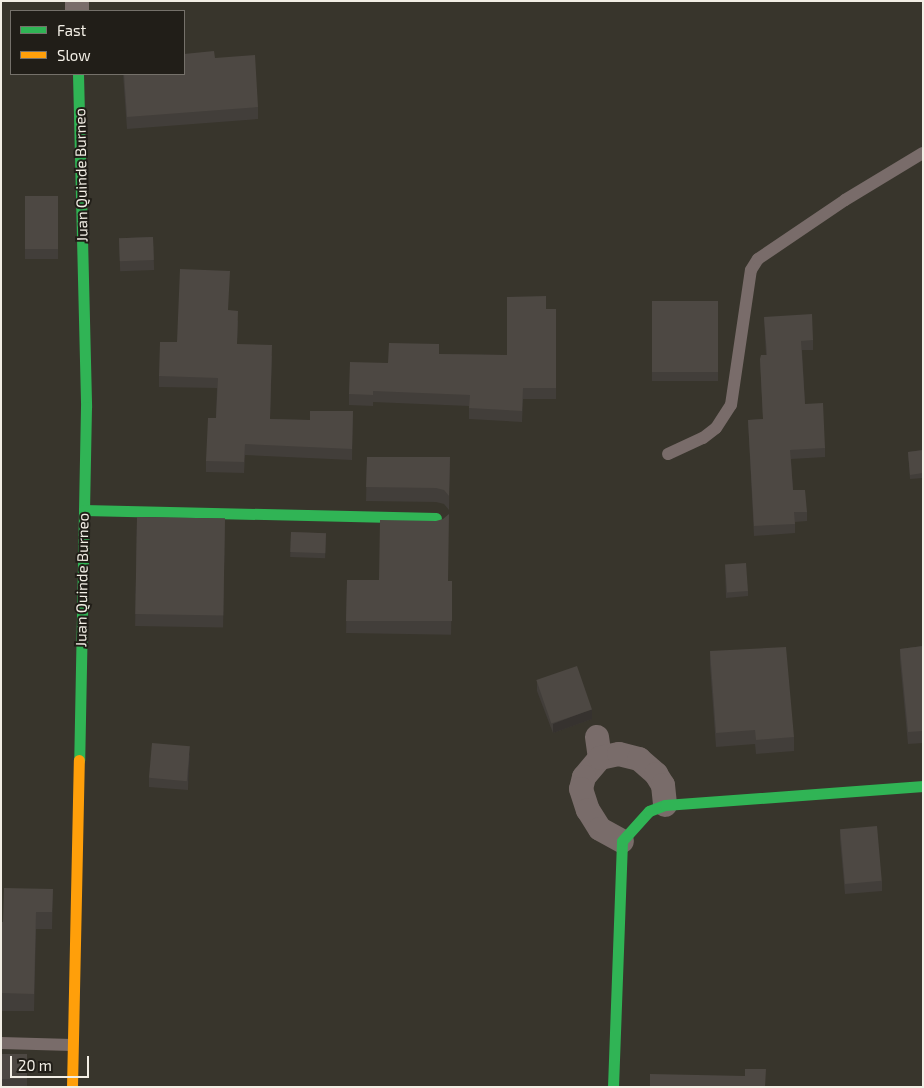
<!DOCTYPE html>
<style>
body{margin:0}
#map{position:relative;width:924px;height:1088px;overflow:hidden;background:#38352c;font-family:"Exo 2",sans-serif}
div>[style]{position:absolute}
.lane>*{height:12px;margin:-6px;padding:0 6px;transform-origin:6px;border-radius:6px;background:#796c6a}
.street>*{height:24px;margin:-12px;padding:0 12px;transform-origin:12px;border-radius:12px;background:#796c6a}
.fast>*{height:11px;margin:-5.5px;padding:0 5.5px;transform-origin:5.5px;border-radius:5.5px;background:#30b455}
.slow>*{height:11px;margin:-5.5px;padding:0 5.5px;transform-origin:5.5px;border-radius:5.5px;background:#ff9f0a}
.wall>*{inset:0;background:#423e3a;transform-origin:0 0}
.shaded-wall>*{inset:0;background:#36322f}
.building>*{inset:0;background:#4d4843;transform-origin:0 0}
span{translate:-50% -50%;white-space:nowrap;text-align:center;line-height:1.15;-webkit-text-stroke:4px #211e18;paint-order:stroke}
.street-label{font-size:15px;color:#f2eee5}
.frame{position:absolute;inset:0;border:2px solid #f2eee5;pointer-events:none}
.legend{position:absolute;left:10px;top:10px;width:175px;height:65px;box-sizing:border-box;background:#211e18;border:1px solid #75716a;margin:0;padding:6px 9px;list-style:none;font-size:15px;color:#f2eee5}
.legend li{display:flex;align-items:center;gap:10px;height:25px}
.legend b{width:25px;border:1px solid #75716a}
.scale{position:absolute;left:10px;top:1056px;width:79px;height:22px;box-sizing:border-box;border:2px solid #f2eee5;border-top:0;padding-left:6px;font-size:15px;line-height:18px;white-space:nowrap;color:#f2eee5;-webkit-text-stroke:4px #211e18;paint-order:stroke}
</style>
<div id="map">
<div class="lane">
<i style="left:668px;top:454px;width:38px;rotate:-25deg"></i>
<i style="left:703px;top:438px;width:16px;rotate:-38deg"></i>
<i style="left:716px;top:428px;width:27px;rotate:-57deg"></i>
<i style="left:731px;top:405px;width:136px;rotate:-81.6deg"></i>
<i style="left:751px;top:270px;width:13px;rotate:-58deg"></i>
<i style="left:758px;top:259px;width:105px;rotate:-34.1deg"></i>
<i style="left:845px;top:200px;width:91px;rotate:-31.1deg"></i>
<i style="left:1px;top:1043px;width:71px;rotate:1.6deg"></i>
</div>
<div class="street">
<i style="left:77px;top:1px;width:10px;rotate:90deg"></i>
<i style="left:597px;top:737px;width:21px;rotate:82deg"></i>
<i style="left:600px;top:758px;width:25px;rotate:130deg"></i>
<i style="left:584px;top:777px;width:12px;rotate:104deg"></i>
<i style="left:581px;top:789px;width:22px;rotate:72deg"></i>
<i style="left:588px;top:810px;width:22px;rotate:58deg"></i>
<i style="left:600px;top:829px;width:25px;rotate:29deg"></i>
<i style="left:600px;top:758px;width:19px;rotate:-12deg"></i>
<i style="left:619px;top:754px;width:21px;rotate:14deg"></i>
<i style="left:639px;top:759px;width:23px;rotate:41deg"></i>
<i style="left:656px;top:774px;width:13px;rotate:58deg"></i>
<i style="left:663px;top:785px;width:20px;rotate:84deg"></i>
</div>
<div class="fast">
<i style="left:78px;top:74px;width:333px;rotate:88.6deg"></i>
<i style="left:86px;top:407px;width:353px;rotate:91.1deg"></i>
<i style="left:84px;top:510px;width:352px;rotate:1.3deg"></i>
<i style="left:613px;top:1087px;width:246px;rotate:-87.9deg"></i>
<i style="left:622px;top:841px;width:40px;rotate:-48deg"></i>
<i style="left:649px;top:811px;width:17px;rotate:-21deg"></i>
<i style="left:665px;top:805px;width:259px;rotate:-4.2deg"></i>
</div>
<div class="slow">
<i style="left:72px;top:1087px;width:327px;rotate:-88.8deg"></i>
</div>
<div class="wall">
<i style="clip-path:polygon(215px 58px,258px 107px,258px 119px,127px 129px,123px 74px,184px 74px)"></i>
<i style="left:25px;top:196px;width:33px;height:63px"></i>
<i style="left:153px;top:237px;width:33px;height:34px;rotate:88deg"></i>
<i style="left:652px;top:301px;width:66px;height:80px"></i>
<i style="clip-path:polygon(546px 309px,556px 309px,556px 399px,523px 399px,522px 422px,469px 419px,469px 406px,373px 402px,373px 406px,349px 405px,349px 394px,388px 363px,439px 354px,507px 355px)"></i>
<i style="clip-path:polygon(229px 310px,238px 321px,237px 344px,272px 356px,270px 419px,310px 420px,353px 411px,352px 460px,245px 455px,244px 473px,206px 472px,206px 461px,216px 418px,217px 388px,159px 387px,159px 376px,177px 342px)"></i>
<i style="clip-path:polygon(764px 317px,813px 340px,813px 350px,802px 350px,805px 404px,825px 448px,825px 457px,791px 459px,793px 490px,807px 512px,807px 521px,795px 522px,795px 533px,754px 536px,748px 420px,763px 419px,760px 359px,766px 355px)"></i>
<i style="clip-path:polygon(923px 450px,923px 478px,910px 479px,908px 452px)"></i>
<i style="clip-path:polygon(367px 457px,450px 457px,449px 510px,444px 504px,436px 502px,366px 501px)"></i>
<i style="left:137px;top:517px;width:88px;height:109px;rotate:1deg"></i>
<i style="left:291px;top:532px;width:35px;height:25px;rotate:2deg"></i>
<i style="clip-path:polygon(725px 565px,748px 591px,748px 596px,726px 598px)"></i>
<i style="left:347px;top:580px;width:105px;height:53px;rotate:1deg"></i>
<i style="clip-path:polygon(923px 646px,923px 743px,908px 744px,900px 660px,900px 649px)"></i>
<i style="clip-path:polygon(710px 651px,794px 737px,794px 751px,756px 754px,755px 744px,716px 747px,710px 665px)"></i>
<i style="clip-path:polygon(537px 681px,592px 719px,553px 733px,537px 691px)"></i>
<i style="clip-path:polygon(190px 755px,188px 790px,149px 787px,149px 778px)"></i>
<i style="clip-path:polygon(840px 829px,882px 881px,882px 891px,845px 894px,840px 839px)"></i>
<i style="clip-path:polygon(53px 889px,52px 929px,36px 929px,34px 1011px,1px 1011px,1px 922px,3px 922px)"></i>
<i style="left:1px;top:1054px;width:26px;height:33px"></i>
</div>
<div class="shaded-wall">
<i style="clip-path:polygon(592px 709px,592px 719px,553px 733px,553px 724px)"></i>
<i style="clip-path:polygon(190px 746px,190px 755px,188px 790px,188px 780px)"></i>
</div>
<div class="building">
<i style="clip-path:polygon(214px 51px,215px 58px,255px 55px,258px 107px,127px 117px,124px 74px,184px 74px,184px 54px)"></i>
<i style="left:25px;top:196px;width:33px;height:53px"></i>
<i style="left:153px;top:237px;width:23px;height:34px;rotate:88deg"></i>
<i style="clip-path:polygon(180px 269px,230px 271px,228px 310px,238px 311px,237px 344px,272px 345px,270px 419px,310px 420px,310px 411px,353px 411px,352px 449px,245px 444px,244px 462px,206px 461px,208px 418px,216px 418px,218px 378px,159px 376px,160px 342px,177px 342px)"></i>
<i style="clip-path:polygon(546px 296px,546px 309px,556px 309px,556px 388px,523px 388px,522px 411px,469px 408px,470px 395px,373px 391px,373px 395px,349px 394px,350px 362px,388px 363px,389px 343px,439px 344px,439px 354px,507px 355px,507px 297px)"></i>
<i style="left:652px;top:301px;width:66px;height:71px"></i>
<i style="clip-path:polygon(812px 314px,813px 340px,801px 341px,805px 404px,823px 403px,825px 448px,790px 450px,793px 490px,805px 490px,807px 512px,794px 512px,795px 524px,754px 526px,748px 420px,763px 419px,760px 359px,761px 355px,767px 355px,764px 317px)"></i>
<i style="clip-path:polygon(923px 450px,923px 473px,910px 475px,908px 452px)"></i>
<i style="clip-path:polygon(367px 457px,450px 457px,449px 496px,444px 490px,436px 488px,366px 487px)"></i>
<i style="clip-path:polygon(449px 514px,448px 581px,452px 581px,452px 621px,346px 621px,347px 580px,379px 580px,380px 520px,436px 521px,443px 519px)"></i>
<i style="left:137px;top:517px;width:88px;height:97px;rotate:1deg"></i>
<i style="left:291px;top:532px;width:35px;height:20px;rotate:2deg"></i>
<i style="left:746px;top:563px;width:28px;height:21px;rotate:86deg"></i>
<i style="clip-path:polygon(923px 646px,923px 731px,908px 732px,900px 649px)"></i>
<i style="clip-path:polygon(786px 647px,794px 737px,756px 740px,755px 730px,716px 733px,710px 651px)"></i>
<i style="left:577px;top:666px;width:46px;height:43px;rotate:71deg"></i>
<i style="left:152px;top:743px;width:38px;height:35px;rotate:5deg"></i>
<i style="left:877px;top:826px;width:55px;height:37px;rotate:85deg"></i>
<i style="clip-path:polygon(4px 888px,53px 889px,52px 912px,36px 912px,34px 994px,1px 993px,1px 922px,3px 922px)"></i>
<i style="left:1px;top:1054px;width:26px;height:25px"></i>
<i style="clip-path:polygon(745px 1069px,766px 1069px,765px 1087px,650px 1087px,650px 1074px,745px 1076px)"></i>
</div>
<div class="street-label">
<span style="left:81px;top:175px;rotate:-91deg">Juan Quinde Burneo</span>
<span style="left:82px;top:580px;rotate:-89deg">Juan Quinde Burneo</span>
</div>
<div class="frame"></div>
<ul class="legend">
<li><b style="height:6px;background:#30b455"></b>Fast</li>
<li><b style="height:6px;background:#ff9f0a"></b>Slow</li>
</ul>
<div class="scale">20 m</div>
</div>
